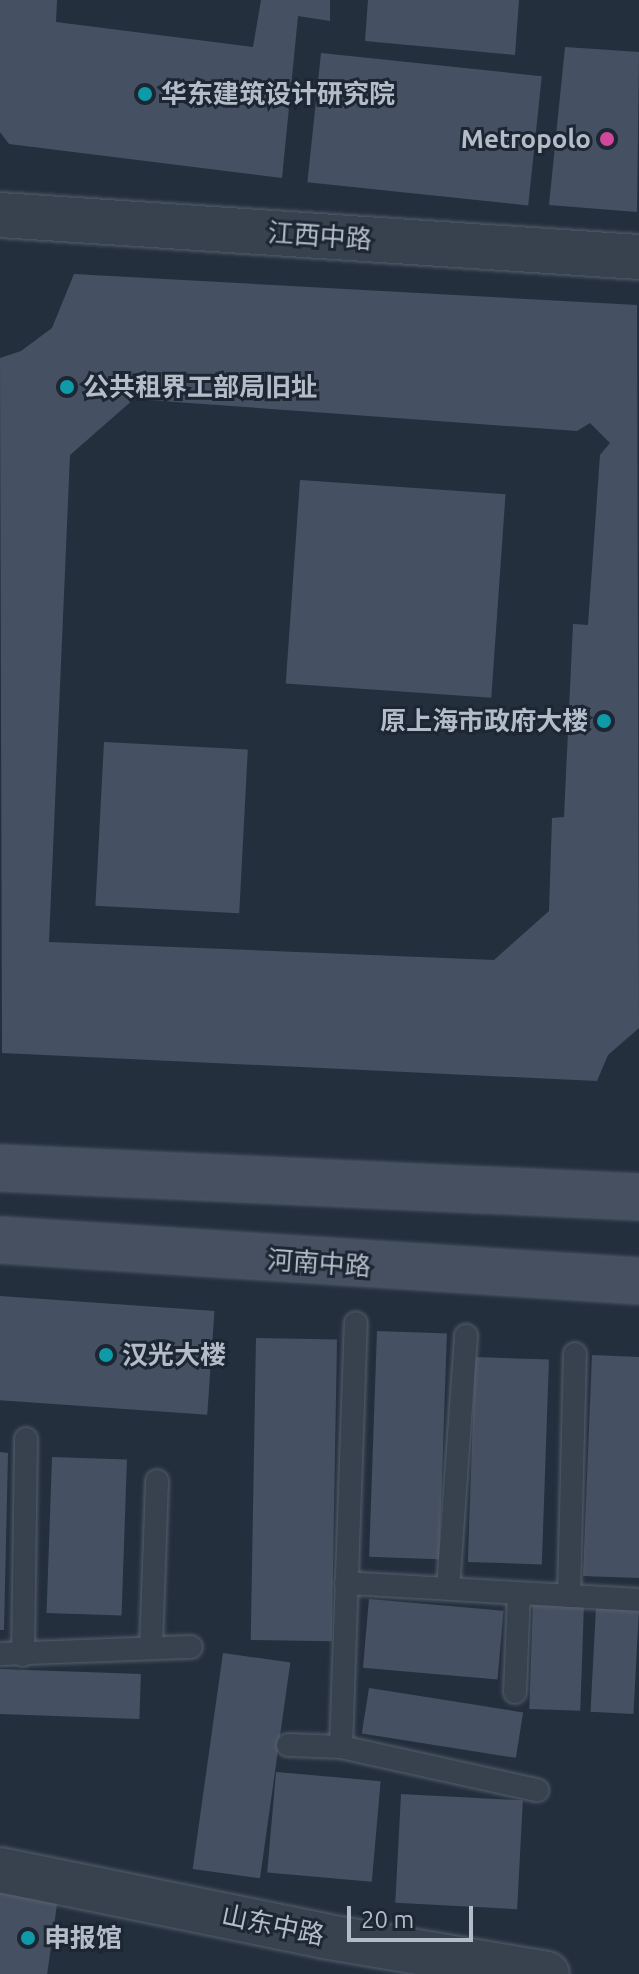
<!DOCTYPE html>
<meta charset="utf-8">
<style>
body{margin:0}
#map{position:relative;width:639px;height:1974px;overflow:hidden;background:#242f3e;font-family:Ubuntu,"Noto Sans SC",sans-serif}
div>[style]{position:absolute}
.building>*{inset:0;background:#455162;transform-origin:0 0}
.roads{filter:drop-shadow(0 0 2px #565f6c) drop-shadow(0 0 2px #565f6c)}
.service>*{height:22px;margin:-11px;padding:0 11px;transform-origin:11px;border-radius:11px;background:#38414e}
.minor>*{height:44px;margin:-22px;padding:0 22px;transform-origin:22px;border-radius:22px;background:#38414e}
.secondary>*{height:44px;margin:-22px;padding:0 22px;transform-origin:22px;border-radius:22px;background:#465061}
.dots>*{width:22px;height:22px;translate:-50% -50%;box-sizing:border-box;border:4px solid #1d2633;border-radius:50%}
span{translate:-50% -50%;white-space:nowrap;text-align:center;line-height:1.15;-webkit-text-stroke:6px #1d2633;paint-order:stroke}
.poi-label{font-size:26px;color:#b4bcc9;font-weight:700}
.left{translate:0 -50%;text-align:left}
.right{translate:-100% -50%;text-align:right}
.street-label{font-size:26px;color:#b4bcc9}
.scale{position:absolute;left:347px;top:1906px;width:126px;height:36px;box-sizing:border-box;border:4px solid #b4bcc9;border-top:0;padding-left:10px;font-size:24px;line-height:28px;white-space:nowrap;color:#b4bcc9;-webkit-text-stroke:6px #1d2633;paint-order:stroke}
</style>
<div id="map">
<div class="building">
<i style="clip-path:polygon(0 0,57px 0,56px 22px,253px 47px,261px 0,330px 0,330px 21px,298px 16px,282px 178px,9px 144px,0 132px)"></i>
<i style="clip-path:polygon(368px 0,519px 0,515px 55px,365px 41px)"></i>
<i style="clip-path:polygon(565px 47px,639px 52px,637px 212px,549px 205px)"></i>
<i style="left:321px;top:53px;width:222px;height:130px;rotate:6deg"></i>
<i style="clip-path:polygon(evenodd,74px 274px,637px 305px,639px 1028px,608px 1055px,597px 1081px,2px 1053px,0 358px,21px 351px,52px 328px,74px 274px,134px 399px,577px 431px,590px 423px,610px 443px,600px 455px,588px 625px,573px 624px,564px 817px,552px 818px,549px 911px,494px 960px,49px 942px,70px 455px,134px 399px)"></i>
<i style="left:300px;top:480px;width:206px;height:204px;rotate:4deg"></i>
<i style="left:104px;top:742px;width:144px;height:164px;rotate:3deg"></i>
<i style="left:0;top:1296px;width:215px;height:104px;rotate:4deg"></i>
<i style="left:377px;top:1331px;width:70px;height:226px;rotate:2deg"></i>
<i style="left:256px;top:1338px;width:81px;height:302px;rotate:1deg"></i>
<i style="clip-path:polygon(592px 1355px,639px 1357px,639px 1578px,583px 1576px)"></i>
<i style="left:475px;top:1357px;width:74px;height:205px;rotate:2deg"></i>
<i style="clip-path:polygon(0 1452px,8px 1453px,4px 1630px,0 1630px)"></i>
<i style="left:52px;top:1457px;width:75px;height:156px;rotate:2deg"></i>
<i style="left:369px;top:1599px;width:135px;height:69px;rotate:5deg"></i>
<i style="left:533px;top:1602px;width:51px;height:107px;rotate:2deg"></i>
<i style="left:596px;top:1607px;width:43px;height:105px;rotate:3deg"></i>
<i style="left:223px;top:1653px;width:68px;height:218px;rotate:8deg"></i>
<i style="left:0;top:1669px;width:141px;height:45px;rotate:2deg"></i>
<i style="left:369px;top:1688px;width:156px;height:46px;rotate:9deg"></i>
<i style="left:276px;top:1772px;width:105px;height:101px;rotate:5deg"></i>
<i style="left:401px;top:1794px;width:122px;height:109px;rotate:3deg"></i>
<i style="left:0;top:1893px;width:58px;height:81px;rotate:8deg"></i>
</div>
<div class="roads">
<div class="service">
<i style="left:346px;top:1583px;width:293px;rotate:3.3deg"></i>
<i style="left:448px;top:1588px;width:253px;rotate:-85.9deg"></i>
<i style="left:569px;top:1596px;width:242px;rotate:-88.6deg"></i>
<i style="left:151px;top:1647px;width:166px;rotate:-87.9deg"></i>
<i style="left:0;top:1654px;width:191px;rotate:-2.1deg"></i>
<i style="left:23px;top:1655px;width:216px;rotate:-89.2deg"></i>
<i style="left:515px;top:1692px;width:99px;rotate:-87.7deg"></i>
<i style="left:288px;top:1745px;width:53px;rotate:2.2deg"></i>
<i style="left:341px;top:1747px;width:201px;rotate:12.4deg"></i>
<i style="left:341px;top:1747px;width:424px;rotate:-88deg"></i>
</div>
<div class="minor">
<i style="left:0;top:215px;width:640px;rotate:3.76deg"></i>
<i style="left:0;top:1870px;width:330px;rotate:11.5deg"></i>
<i style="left:323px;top:1936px;width:227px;rotate:9.6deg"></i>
</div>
<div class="secondary">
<i style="left:0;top:1168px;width:640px;rotate:2.6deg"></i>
<i style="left:0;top:1240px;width:640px;rotate:3.67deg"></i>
</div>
</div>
<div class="dots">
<i style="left:145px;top:94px;background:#0f9aa8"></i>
<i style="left:607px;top:139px;background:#d1479c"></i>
<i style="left:67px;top:387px;background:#0f9aa8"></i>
<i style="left:604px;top:721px;background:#0f9aa8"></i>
<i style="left:106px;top:1355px;background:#0f9aa8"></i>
<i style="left:28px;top:1938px;background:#0f9aa8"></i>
</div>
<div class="poi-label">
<span class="left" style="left:161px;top:94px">华东建筑设计研究院</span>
<span class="right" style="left:591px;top:139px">Metropolo</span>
<span class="left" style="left:83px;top:387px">公共租界工部局旧址</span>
<span class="right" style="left:588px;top:721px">原上海市政府大楼</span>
<span class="left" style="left:122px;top:1355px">汉光大楼</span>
<span class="left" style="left:44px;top:1938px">申报馆</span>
</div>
<div class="street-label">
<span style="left:320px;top:236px;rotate:4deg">江西中路</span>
<span style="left:319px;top:1263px;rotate:4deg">河南中路</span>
<span style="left:273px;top:1925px;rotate:12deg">山东中路</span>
</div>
<div class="scale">20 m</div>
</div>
